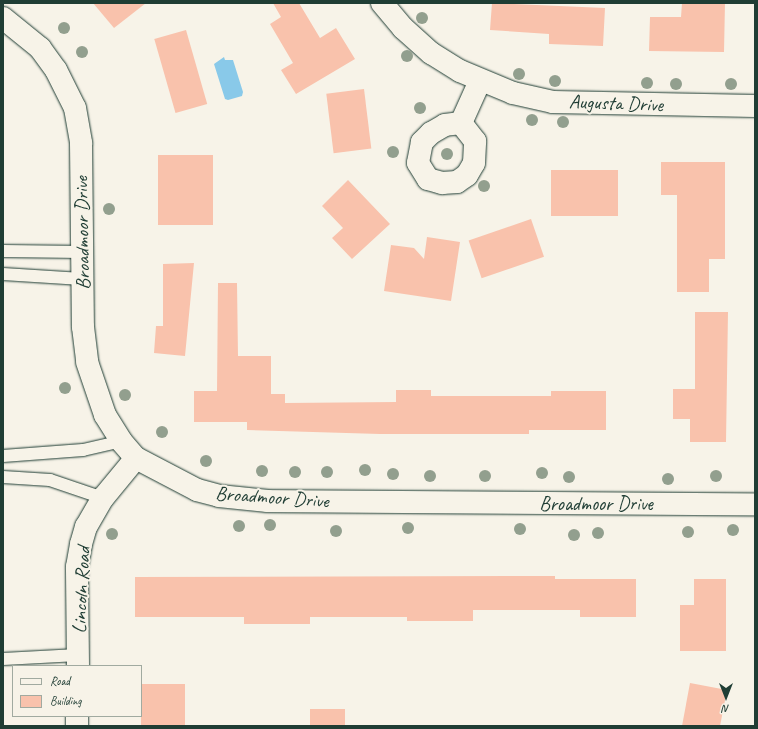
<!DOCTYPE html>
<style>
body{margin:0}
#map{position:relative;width:758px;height:729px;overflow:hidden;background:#f7f3e8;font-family:Caveat,sans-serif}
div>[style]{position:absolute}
.water>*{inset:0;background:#89c9e9}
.building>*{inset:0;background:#f9c2ac;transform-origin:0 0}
.roads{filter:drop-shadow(0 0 1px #1f3d34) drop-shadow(0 0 1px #1f3d34)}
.service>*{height:12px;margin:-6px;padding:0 6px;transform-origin:6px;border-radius:6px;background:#f7f3e8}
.minor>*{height:22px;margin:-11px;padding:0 11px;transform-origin:11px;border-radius:11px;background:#f7f3e8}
.tertiary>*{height:22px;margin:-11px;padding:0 11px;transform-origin:11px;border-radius:11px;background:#f7f3e8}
.trees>*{width:12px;height:12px;margin:-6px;border-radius:50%;background:#929f8e}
span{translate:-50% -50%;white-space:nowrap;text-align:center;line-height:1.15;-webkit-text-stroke:4px #f7f3e8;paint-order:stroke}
.street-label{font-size:20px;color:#1f3d34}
.frame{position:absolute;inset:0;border:4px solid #1f3d34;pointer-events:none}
.legend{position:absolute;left:12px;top:665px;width:130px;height:52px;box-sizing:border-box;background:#f7f3e8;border:1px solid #a1aaa0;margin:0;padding:5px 7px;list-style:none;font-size:12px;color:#1f3d34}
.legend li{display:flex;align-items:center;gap:8px;height:20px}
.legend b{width:20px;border:1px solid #a1aaa0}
.north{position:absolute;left:706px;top:677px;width:40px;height:40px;-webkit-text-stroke:3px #f7f3e8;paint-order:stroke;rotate:180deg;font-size:11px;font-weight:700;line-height:16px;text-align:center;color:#1f3d34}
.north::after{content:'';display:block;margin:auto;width:14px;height:18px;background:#1f3d34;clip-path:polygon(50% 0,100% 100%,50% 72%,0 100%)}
</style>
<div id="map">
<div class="water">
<i style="clip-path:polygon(224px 57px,225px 60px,233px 60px,243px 92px,242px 96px,228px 100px,225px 99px,214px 64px)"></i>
</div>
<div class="building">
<i style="clip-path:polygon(93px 3px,146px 3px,114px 28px)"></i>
<i style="clip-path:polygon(273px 3px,299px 3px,320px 38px,336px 28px,355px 59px,296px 94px,281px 70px,293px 63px,270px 24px,281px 17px)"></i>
<i style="clip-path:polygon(492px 3px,605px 8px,603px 46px,549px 44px,549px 34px,490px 30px)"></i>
<i style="clip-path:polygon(682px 3px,725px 3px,724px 52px,649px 51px,650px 17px,681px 17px)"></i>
<i style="left:186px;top:30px;width:77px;height:33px;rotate:74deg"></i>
<i style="left:364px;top:89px;width:60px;height:38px;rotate:83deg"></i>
<i style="left:158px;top:155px;width:55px;height:70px"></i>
<i style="clip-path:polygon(661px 162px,725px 162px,725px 259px,709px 259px,709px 292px,677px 292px,677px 195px,661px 195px)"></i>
<i style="left:551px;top:170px;width:67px;height:46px"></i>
<i style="clip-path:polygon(348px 180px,390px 224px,352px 259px,332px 238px,343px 228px,322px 206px)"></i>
<i style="left:531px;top:219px;width:40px;height:66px;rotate:71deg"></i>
<i style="clip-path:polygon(427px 237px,460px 242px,451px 301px,384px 291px,391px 245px,414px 248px,424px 259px)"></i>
<i style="clip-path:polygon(194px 263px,185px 356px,154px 353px,156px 326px,163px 326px,163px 264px)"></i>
<i style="clip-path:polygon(218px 283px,237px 283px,238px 356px,271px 356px,271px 394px,285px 394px,285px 403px,396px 402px,396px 390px,431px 390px,431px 396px,551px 396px,551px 391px,606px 391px,606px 430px,529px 430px,529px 434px,380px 434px,247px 430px,247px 422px,194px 422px,194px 391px,217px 391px)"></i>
<i style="clip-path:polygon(695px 312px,728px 312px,726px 442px,690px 442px,690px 419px,673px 419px,673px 389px,695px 389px)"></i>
<i style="clip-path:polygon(555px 576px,555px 579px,636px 579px,636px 617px,580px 617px,580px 610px,473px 610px,473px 621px,407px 621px,407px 617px,310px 617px,310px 624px,244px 624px,244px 617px,135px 617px,135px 577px)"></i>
<i style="clip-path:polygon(694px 579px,726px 579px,726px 651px,680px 651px,680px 605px,694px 605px)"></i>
<i style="clip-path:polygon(690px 683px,727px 690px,720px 726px,682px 726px)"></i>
<i style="left:141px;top:684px;width:44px;height:42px"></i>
<i style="left:310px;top:709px;width:35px;height:17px"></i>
</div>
<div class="roads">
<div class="service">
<i style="left:3px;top:251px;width:79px;rotate:0.7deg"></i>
<i style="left:3px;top:274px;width:79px;rotate:3.6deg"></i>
<i style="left:3px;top:456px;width:80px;rotate:-4.3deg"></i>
<i style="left:83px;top:450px;width:39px;rotate:-13deg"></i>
<i style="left:3px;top:477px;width:47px;rotate:3.7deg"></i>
<i style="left:50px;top:480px;width:56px;rotate:18.8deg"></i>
<i style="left:3px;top:659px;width:75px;rotate:-3.1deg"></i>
</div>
<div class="minor">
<i style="left:382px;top:3px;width:33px;rotate:50deg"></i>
<i style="left:403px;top:28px;width:38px;rotate:42deg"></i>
<i style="left:431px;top:53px;width:34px;rotate:32deg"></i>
<i style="left:460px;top:71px;width:57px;rotate:22.5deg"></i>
<i style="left:513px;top:93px;width:41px;rotate:12.7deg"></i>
<i style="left:553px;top:102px;width:202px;rotate:1.1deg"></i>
<i style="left:461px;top:123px;width:16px;rotate:173deg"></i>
<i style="left:445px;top:125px;width:16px;rotate:150deg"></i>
<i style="left:431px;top:133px;width:13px;rotate:135deg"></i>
<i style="left:422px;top:142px;width:21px;rotate:101deg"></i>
<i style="left:418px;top:163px;width:19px;rotate:58deg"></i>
<i style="left:428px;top:179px;width:15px;rotate:16deg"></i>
<i style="left:442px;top:183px;width:15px;rotate:-4deg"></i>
<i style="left:457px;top:182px;width:12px;rotate:-35deg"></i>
<i style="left:467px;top:175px;width:14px;rotate:-60deg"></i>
<i style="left:474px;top:163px;width:22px;rotate:-87deg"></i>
<i style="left:475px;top:141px;width:23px;rotate:-128deg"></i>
<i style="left:461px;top:123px;width:46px;rotate:-65.7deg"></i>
<i style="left:78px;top:666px;width:99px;rotate:-90.6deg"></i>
<i style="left:77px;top:567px;width:23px;rotate:-80deg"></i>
<i style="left:81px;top:544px;width:18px;rotate:-74deg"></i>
<i style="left:86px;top:527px;width:34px;rotate:-60deg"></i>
<i style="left:103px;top:498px;width:52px;rotate:-50.5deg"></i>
<i style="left:77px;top:726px;width:10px;rotate:-90deg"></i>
</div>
<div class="tertiary">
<i style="left:3px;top:18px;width:48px;rotate:39deg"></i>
<i style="left:40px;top:48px;width:27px;rotate:54deg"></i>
<i style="left:56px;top:70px;width:42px;rotate:63.4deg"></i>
<i style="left:75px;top:108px;width:36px;rotate:80deg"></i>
<i style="left:81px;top:143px;width:184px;rotate:89.4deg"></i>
<i style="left:83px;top:327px;width:35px;rotate:83deg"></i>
<i style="left:87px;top:362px;width:56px;rotate:71.2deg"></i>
<i style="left:105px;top:415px;width:31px;rotate:58deg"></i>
<i style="left:121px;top:441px;width:23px;rotate:49deg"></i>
<i style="left:136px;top:458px;width:69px;rotate:27.7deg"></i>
<i style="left:197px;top:490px;width:23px;rotate:15deg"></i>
<i style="left:219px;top:496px;width:49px;rotate:5.8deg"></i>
<i style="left:268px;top:501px;width:487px;rotate:0.4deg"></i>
</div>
</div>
<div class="trees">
<i style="left:422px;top:18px"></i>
<i style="left:64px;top:28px"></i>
<i style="left:82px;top:52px"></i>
<i style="left:407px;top:56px"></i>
<i style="left:519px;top:74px"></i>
<i style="left:555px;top:81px"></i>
<i style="left:647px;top:83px"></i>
<i style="left:676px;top:84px"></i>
<i style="left:731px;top:84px"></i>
<i style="left:420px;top:108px"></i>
<i style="left:532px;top:120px"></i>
<i style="left:563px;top:122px"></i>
<i style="left:393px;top:152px"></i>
<i style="left:447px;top:154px"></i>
<i style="left:484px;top:186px"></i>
<i style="left:109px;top:209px"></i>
<i style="left:65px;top:388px"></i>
<i style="left:125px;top:395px"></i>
<i style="left:162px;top:432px"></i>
<i style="left:206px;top:461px"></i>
<i style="left:365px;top:470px"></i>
<i style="left:262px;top:471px"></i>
<i style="left:295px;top:472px"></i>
<i style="left:327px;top:472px"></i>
<i style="left:542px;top:473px"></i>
<i style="left:393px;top:474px"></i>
<i style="left:430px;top:476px"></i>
<i style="left:485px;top:476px"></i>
<i style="left:716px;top:476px"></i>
<i style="left:569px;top:477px"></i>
<i style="left:668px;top:479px"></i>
<i style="left:270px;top:525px"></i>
<i style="left:239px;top:526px"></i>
<i style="left:408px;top:528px"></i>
<i style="left:520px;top:529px"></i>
<i style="left:733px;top:530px"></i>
<i style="left:336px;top:531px"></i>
<i style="left:688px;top:532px"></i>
<i style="left:598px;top:533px"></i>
<i style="left:112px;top:534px"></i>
<i style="left:574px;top:535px"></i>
</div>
<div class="street-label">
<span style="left:616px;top:103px;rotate:2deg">Augusta Drive</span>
<span style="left:82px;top:233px;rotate:-91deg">Broadmoor Drive</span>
<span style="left:272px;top:497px;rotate:4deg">Broadmoor Drive</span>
<span style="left:596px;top:503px">Broadmoor Drive</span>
<span style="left:81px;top:590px;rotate:-87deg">Lincoln Road</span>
</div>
<div class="frame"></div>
<ul class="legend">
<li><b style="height:5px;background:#f7f3e8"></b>Road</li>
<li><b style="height:11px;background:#f9c2ac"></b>Building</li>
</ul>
<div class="north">N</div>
</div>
